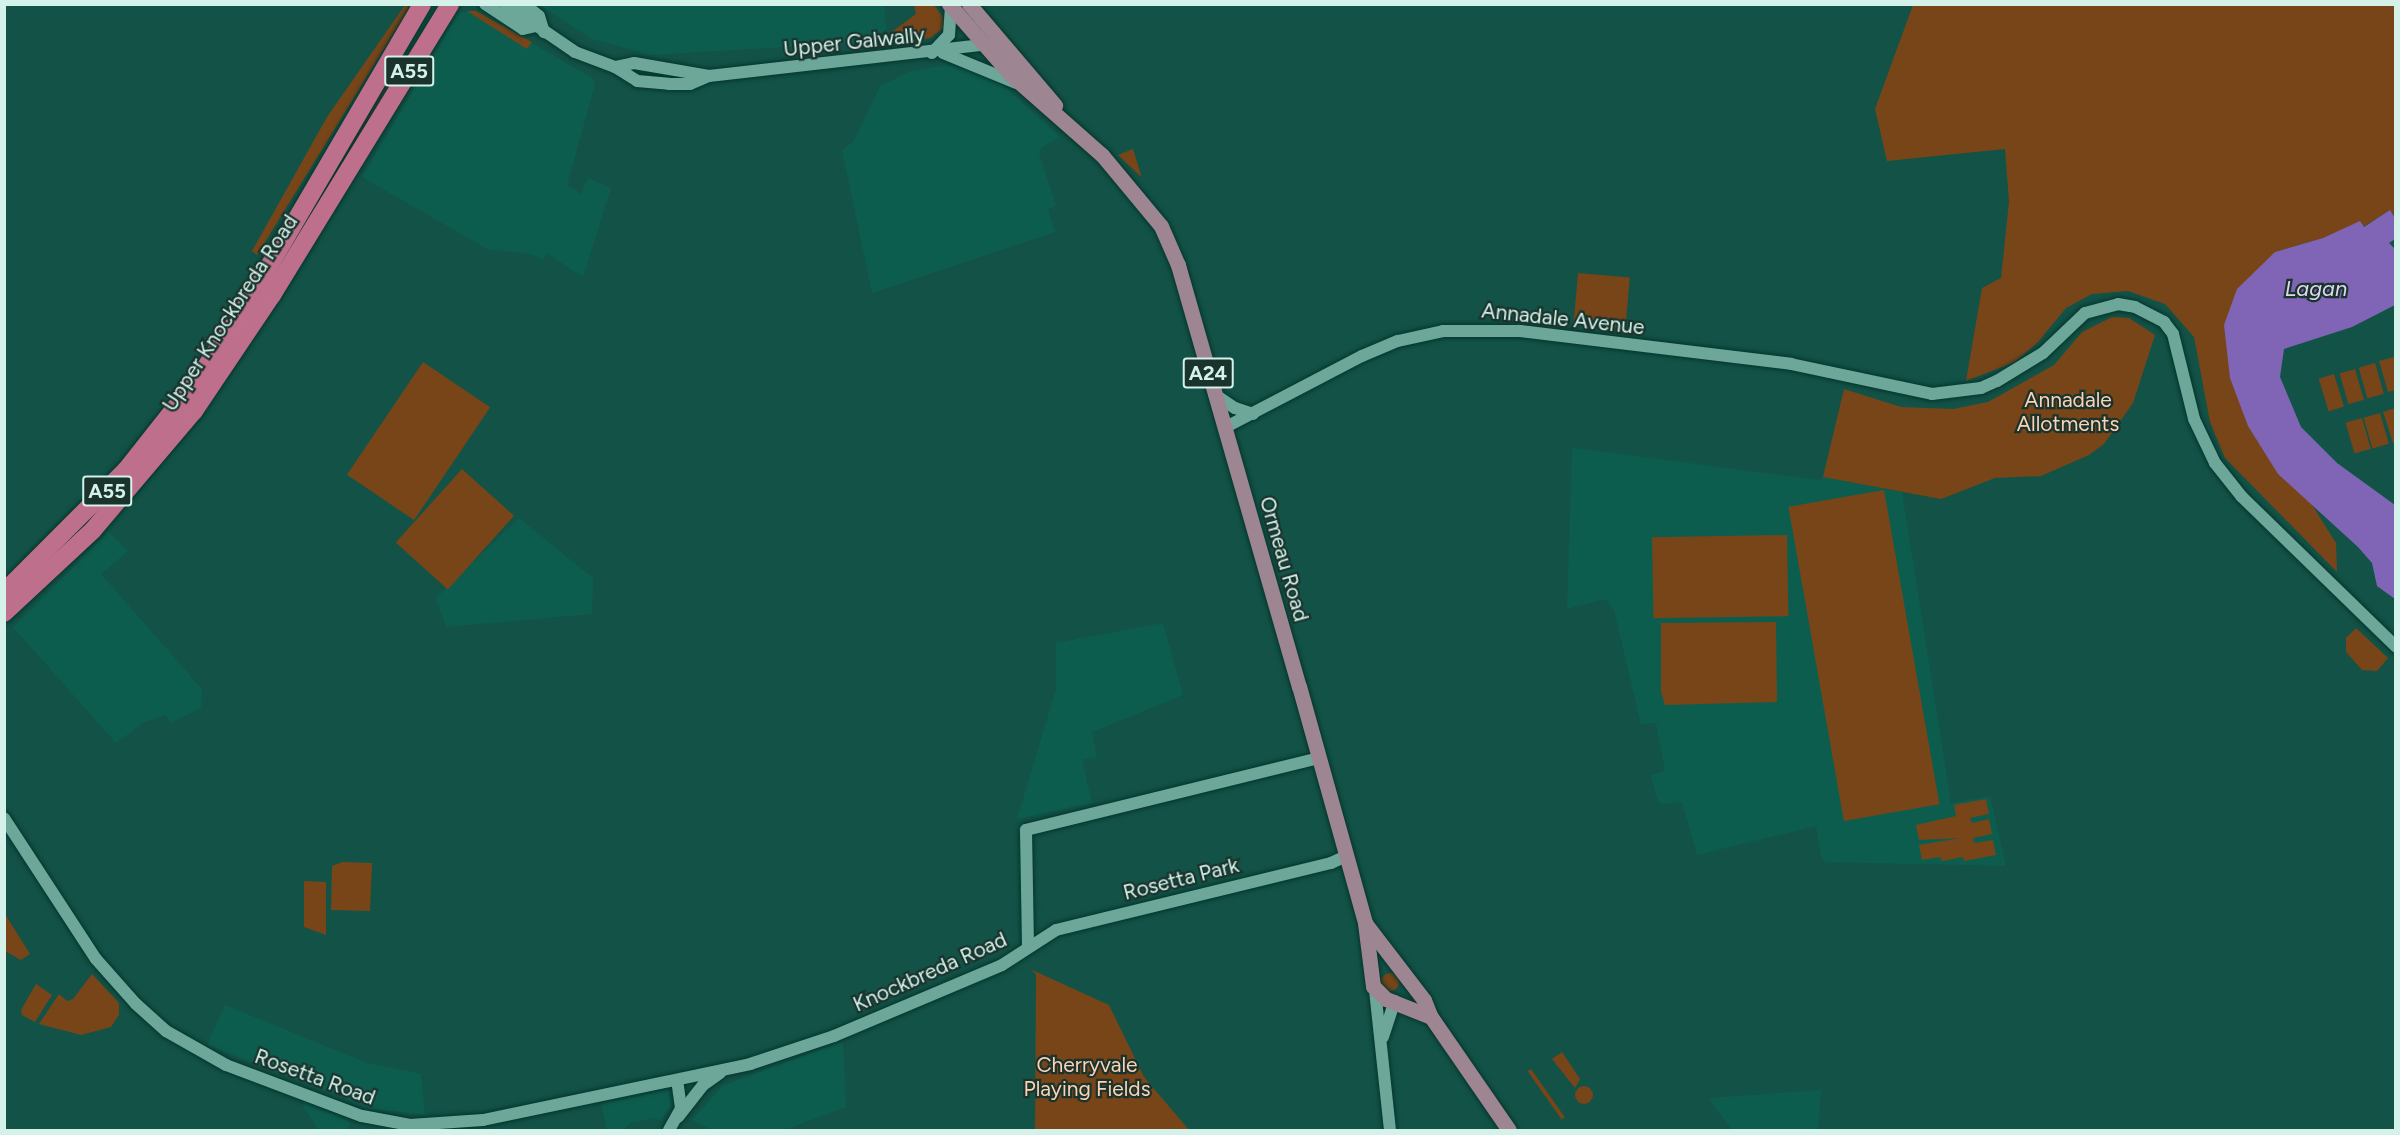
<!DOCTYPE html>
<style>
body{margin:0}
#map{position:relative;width:2400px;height:1135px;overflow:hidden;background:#135247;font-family:Figtree,sans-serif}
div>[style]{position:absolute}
.built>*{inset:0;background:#0d5d4f}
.green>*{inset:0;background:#784519;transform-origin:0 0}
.round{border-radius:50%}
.water>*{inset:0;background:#8065b6}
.roads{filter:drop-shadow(0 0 2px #04362d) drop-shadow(0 0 2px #04362d)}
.secondary>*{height:12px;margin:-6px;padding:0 6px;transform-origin:6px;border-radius:6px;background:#6ca799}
.primary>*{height:15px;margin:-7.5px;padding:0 7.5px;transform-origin:7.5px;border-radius:7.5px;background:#9d8591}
.highway>*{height:18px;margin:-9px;padding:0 9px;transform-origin:9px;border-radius:9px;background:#be6f8c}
span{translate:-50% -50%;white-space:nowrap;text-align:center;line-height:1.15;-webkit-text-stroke:4.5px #1a332d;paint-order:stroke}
.shield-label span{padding:2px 4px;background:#1a332d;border:2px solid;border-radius:4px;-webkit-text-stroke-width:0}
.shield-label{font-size:20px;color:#d4f2ea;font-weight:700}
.street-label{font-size:21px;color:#d4f2ea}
.park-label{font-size:21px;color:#fcd2b4}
.water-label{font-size:22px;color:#ded8ef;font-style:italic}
.frame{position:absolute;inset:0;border:6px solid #d4f2ea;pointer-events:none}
</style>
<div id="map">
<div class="built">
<i style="clip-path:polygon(540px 5px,884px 5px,887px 41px,650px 55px,592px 39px)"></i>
<i style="clip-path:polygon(476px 11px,592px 78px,595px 84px,567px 185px,581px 194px,588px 178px,611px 188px,583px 277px,547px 253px,543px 260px,531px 254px,487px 249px,362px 177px,456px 17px,461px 12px)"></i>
<i style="clip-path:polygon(946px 65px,971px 69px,997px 80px,1060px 137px,1042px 147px,1039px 153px,1056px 206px,1048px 209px,1055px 232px,872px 293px,842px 150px,854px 141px,880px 86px,909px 72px)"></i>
<i style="clip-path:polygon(1572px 448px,1821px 480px,1823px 477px,1902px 492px,1951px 803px,1990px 796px,2006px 866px,1826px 862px,1821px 856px,1816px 826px,1697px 855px,1682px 802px,1662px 804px,1657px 799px,1651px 775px,1665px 771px,1656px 723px,1641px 724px,1614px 610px,1605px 599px,1567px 609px)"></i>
<i style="clip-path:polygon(519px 518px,593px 578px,592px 614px,446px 627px,436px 598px)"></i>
<i style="clip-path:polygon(109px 532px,128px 551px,101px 574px,202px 689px,201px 708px,171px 723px,165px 715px,143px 723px,116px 743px,13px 627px)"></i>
<i style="clip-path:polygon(1163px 623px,1183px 695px,1092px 732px,1097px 757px,1082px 760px,1092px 803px,1017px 819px,1056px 689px,1056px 643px)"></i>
<i style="clip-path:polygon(225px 1005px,367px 1063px,421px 1074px,425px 1115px,371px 1109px,207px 1045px)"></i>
<i style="clip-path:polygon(843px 1041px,846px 1107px,784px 1130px,712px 1130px,692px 1120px,722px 1086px)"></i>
<i style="clip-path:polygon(668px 1090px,671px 1104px,661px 1121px,655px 1118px,630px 1123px,624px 1130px,607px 1130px,601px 1104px)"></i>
<i style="clip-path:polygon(1821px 1090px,1818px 1130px,1732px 1130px,1708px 1098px)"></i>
<i style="clip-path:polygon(304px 1102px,351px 1122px,347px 1130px,319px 1130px,303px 1107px)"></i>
</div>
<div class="green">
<i style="clip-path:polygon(405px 5px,411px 5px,257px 255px,252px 251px,327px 117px)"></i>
<i style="clip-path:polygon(440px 5px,279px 271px,275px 268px,337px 162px)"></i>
<i style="clip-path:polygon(914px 5px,934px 5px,945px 20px,945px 27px,930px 38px,889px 44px,889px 34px,916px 14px)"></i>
<i style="clip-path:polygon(1913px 5px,2395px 5px,2395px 217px,2390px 210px,2363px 227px,2359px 222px,2323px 238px,2275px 252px,2278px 474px,2309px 500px,2336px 543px,2337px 572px,2225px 458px,2210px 422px,2194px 337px,2165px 304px,2128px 291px,2092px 294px,2066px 308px,2038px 342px,2015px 362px,1966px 381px,1982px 288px,2001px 278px,2009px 202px,2005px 149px,1887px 161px,1875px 109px)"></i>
<i style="clip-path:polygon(467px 11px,476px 11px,532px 42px,527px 49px)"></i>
<i style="clip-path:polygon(1133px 149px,1141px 175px,1140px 176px,1118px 155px)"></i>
<i style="left:1578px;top:273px;width:52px;height:52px;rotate:5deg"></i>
<i style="clip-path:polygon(2112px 317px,2129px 318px,2155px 335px,2133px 403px,2104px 444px,2089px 455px,2041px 476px,1995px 478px,1941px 499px,1823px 477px,1844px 389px,1901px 407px,1953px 409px,1988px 402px,2054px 365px,2082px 332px)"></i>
<i style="clip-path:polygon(2394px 357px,2395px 390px,2388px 392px,2379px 361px)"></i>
<i style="left:423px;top:362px;width:81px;height:136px;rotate:34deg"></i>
<i style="left:2375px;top:363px;width:32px;height:17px;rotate:74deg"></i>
<i style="left:2355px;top:369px;width:32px;height:16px;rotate:74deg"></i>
<i style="left:2334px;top:374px;width:34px;height:16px;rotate:73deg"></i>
<i style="clip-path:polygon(2395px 408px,2395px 442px,2393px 443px,2383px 412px)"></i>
<i style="left:2380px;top:413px;width:32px;height:17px;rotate:74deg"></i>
<i style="left:2362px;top:418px;width:32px;height:17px;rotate:74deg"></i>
<i style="left:462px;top:469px;width:70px;height:99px;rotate:42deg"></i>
<i style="left:1884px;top:490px;width:319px;height:97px;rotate:80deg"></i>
<i style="left:1787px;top:535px;width:81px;height:135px;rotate:89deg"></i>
<i style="clip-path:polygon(1776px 622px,1777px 702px,1665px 705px,1661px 692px,1661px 623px)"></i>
<i style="clip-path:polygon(2356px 628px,2388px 658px,2377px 671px,2362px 670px,2346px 652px,2346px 638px)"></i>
<i style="clip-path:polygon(1986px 799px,1989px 814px,1970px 818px,1972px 823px,1989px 819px,1992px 834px,1973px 838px,1974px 843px,1993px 840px,1996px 855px,1964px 861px,1963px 857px,1942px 861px,1940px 857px,1922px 860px,1919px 845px,1960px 838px,1919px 840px,1916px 825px,1956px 816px,1954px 805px)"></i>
<i style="clip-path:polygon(342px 862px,372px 863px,370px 911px,331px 910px,332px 866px)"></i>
<i style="clip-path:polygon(304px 881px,326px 882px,326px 935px,304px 927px)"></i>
<i style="clip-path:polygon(5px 914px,30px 954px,21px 960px,5px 951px)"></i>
<i style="clip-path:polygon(1030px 969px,1109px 1005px,1144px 1077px,1189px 1130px,1035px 1130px,1036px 974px)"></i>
<i class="round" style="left:1381px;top:973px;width:18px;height:18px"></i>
<i style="clip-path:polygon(92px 974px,119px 1003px,119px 1015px,111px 1027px,81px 1035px,39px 1024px,59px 994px,67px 1001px,73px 999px)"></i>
<i style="clip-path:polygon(36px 984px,52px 995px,35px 1022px,22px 1015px,21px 1010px)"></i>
<i style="clip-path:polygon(1562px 1052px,1580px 1079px,1575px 1088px,1552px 1059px)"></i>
<i style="left:1531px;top:1069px;width:59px;height:4px;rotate:55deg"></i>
<i class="round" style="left:1575px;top:1086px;width:18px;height:18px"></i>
</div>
<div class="water">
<i style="clip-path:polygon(2390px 210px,2395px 218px,2395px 239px,2389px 243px,2395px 249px,2395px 305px,2352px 327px,2284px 349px,2280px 377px,2301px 427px,2337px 463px,2395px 505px,2395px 599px,2377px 586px,2372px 563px,2358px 547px,2278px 474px,2248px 426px,2230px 378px,2224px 325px,2237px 289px,2275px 252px,2323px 238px,2360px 221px,2364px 227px)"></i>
</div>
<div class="roads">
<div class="secondary">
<i style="left:485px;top:4px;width:45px;rotate:33.3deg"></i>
<i style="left:523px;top:29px;width:12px;rotate:-14deg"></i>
<i style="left:505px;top:4px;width:85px;rotate:34.4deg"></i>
<i style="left:575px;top:52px;width:43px;rotate:20.6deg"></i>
<i style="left:615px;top:67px;width:26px;rotate:32deg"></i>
<i style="left:637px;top:81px;width:32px;rotate:5deg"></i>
<i style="left:669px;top:84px;width:21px"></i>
<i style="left:690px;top:84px;width:21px;rotate:-23deg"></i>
<i style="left:709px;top:76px;width:284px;rotate:-6.5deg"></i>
<i style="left:524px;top:4px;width:19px;rotate:39deg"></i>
<i style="left:539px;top:16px;width:17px;rotate:73deg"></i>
<i style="left:932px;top:53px;width:25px;rotate:-47deg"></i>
<i style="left:949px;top:35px;width:27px;rotate:-86deg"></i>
<i style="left:943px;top:53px;width:79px;rotate:22.3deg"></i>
<i style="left:615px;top:67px;width:19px;rotate:-12deg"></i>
<i style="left:634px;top:63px;width:76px;rotate:9.8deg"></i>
<i style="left:1214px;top:394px;width:25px;rotate:34deg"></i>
<i style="left:1235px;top:408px;width:19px;rotate:18deg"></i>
<i style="left:1224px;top:428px;width:156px;rotate:-27.6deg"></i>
<i style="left:1362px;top:356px;width:39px;rotate:-23deg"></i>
<i style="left:1398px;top:341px;width:46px;rotate:-12.5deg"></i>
<i style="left:1443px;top:331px;width:77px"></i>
<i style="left:1520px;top:331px;width:273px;rotate:6.9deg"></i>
<i style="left:1791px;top:364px;width:144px;rotate:12deg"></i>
<i style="left:1932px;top:394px;width:49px;rotate:-7deg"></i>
<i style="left:1981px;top:388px;width:17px;rotate:-24deg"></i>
<i style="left:1997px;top:381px;width:54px;rotate:-31.3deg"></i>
<i style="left:2043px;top:353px;width:58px;rotate:-43.6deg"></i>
<i style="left:2085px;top:313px;width:34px;rotate:-15deg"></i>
<i style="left:2118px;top:304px;width:17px;rotate:10deg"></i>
<i style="left:2135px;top:307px;width:33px;rotate:27deg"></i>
<i style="left:2164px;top:322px;width:15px;rotate:53deg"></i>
<i style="left:2173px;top:334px;width:88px;rotate:76.1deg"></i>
<i style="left:2194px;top:419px;width:49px;rotate:64.5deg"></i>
<i style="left:2215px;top:463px;width:43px;rotate:51.5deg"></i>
<i style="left:2242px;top:497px;width:215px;rotate:44.2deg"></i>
<i style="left:4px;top:818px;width:168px;rotate:56.9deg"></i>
<i style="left:96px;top:959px;width:60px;rotate:48.4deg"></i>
<i style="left:136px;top:1004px;width:40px;rotate:42deg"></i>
<i style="left:166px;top:1031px;width:69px;rotate:29.5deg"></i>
<i style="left:226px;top:1065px;width:145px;rotate:20.6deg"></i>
<i style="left:362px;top:1116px;width:49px;rotate:10.6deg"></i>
<i style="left:410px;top:1125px;width:73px;rotate:-3.9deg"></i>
<i style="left:483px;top:1120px;width:273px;rotate:-11.8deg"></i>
<i style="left:750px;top:1064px;width:89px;rotate:-18.4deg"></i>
<i style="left:834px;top:1036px;width:182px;rotate:-22.9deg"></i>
<i style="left:1002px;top:965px;width:64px;rotate:-32.9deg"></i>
<i style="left:1056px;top:930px;width:283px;rotate:-13.7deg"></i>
<i style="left:1331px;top:863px;width:17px;rotate:-25deg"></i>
<i style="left:1028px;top:946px;width:116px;rotate:-91deg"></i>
<i style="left:1026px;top:830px;width:302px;rotate:-13.8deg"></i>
<i style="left:1375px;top:990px;width:141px;rotate:83.9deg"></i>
<i style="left:1383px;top:1037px;width:38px;rotate:-72deg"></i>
<i style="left:678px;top:1117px;width:41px;rotate:-52deg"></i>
<i style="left:703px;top:1085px;width:21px;rotate:-35deg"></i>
<i style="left:669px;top:1130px;width:25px;rotate:-61deg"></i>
<i style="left:681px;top:1108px;width:28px;rotate:-98deg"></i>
</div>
<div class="primary">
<i style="left:949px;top:4px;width:93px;rotate:48.9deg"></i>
<i style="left:1010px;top:74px;width:123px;rotate:41.4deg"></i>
<i style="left:1102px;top:155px;width:92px;rotate:50.3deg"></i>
<i style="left:1161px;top:226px;width:43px;rotate:66.4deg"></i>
<i style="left:1178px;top:265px;width:438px;rotate:74deg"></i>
<i style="left:1299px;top:686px;width:246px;rotate:74.4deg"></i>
<i style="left:1365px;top:923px;width:64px;rotate:82.8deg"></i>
<i style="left:1373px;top:986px;width:18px;rotate:45deg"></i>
<i style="left:1386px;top:999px;width:48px;rotate:21.8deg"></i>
<i style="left:969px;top:4px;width:133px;rotate:49.6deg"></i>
<i style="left:1365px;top:923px;width:97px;rotate:52.5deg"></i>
<i style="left:1424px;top:1000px;width:18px;rotate:68deg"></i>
<i style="left:1431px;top:1017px;width:137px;rotate:55.4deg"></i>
</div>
<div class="highway">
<i style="left:4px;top:592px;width:173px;rotate:-45deg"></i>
<i style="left:126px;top:470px;width:115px;rotate:-51.7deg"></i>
<i style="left:197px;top:380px;width:85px;rotate:-56.5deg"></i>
<i style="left:244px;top:309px;width:353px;rotate:-59.7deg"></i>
<i style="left:4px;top:613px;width:122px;rotate:-43deg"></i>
<i style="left:93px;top:530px;width:156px;rotate:-49.7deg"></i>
<i style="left:194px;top:411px;width:140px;rotate:-56.1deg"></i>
<i style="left:272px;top:295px;width:341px;rotate:-58.5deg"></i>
</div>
</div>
<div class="shield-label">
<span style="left:409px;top:71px">A55</span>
<span style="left:1208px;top:373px">A24</span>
<span style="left:107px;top:491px">A55</span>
</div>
<div class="street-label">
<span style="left:854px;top:42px;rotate:-6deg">Upper Galwally</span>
<span style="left:230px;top:313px;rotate:-57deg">Upper Knockbreda Road</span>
<span style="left:1563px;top:319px;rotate:6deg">Annadale Avenue</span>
<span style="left:1284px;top:559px;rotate:74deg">Ormeau Road</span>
<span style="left:1181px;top:879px;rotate:-14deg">Rosetta Park</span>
<span style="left:930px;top:972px;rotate:-24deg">Knockbreda Road</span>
<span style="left:315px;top:1077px;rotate:20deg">Rosetta Road</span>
</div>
<div class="park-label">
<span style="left:2068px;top:412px">Annadale<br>Allotments</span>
<span style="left:1087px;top:1077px">Cherryvale<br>Playing Fields</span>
</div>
<div class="water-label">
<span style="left:2316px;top:289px">Lagan</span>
</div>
<div class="frame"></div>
</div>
